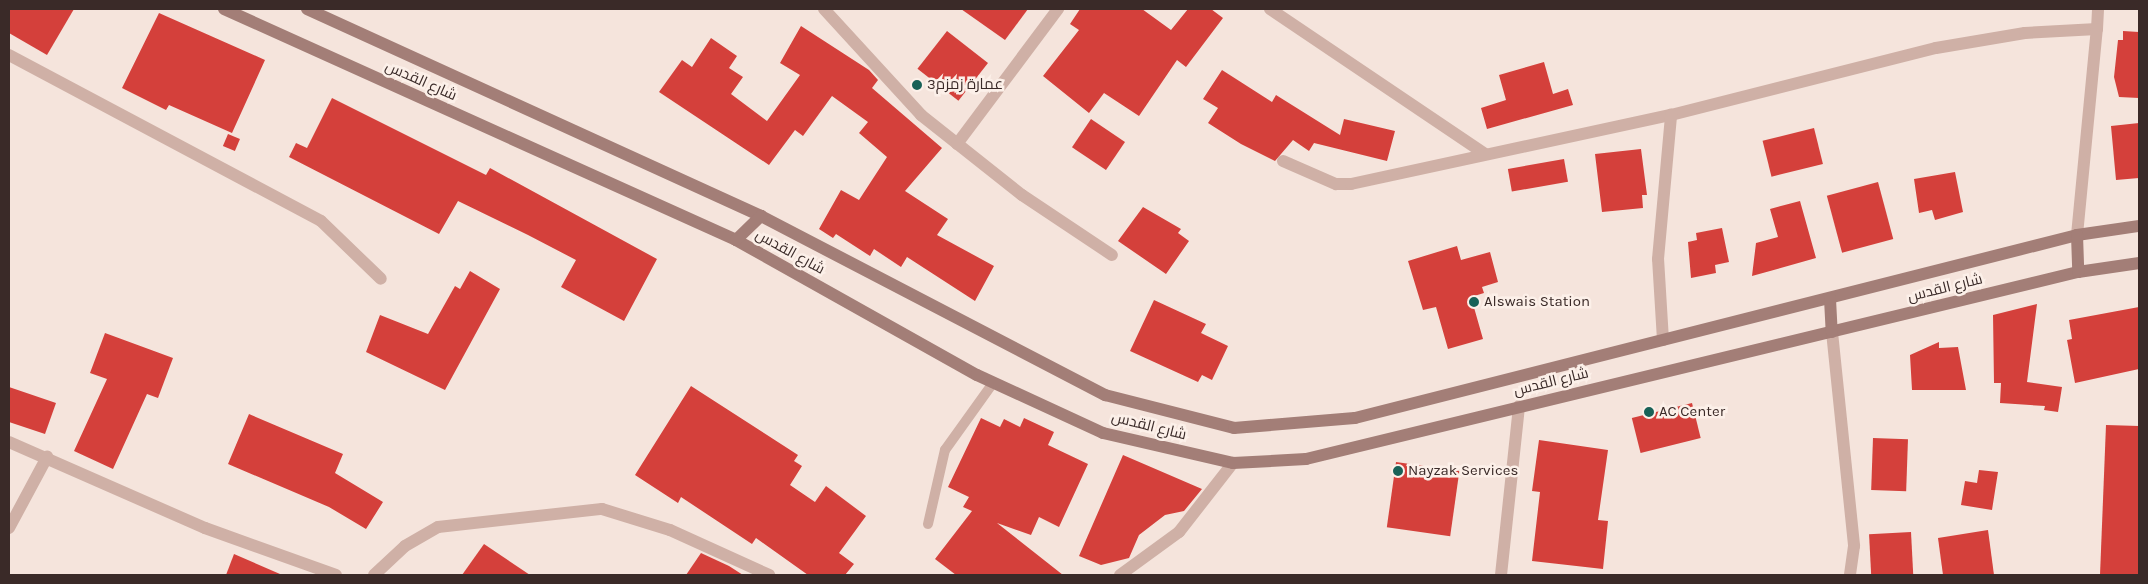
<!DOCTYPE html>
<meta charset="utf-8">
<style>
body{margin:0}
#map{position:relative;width:2148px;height:584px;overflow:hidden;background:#f5e4dc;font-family:Karla,Cairo,sans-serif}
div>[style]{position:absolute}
.building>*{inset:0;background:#d4403b;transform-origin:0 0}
.service>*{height:10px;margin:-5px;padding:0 5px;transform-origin:5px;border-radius:5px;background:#cfb0a6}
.minor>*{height:12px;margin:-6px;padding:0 6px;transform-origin:6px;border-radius:6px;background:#cfb0a6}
.secondary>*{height:12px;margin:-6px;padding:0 6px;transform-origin:6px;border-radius:6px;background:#a37e77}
.dots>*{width:14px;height:14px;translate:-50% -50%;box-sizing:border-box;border:2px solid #fcf0e9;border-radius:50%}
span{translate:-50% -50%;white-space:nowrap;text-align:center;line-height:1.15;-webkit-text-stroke:5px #fcf0e9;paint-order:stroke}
.street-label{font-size:15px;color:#3a2a28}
.poi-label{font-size:15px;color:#3a2a28}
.left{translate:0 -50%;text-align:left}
.frame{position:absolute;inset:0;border:10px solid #3a2a28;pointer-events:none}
</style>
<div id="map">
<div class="building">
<i style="clip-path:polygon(9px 9px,74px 9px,47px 55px,9px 33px)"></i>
<i style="clip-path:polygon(961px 9px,1028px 9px,1005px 40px)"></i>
<i style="clip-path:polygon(1080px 9px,1142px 9px,1171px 30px,1188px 9px,1211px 9px,1223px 18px,1186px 67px,1177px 60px,1139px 116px,1104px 93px,1089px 113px,1043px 76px,1079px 30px,1070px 24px)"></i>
<i style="clip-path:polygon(159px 13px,265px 60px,232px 133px,169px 105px,166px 110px,122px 88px)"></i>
<i style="clip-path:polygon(801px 26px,869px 70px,878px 80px,872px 88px,942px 148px,905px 191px,948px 219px,937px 235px,994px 266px,975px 301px,907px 257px,901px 267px,874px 249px,870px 256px,836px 234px,833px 238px,819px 229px,841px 190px,859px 200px,887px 157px,859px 133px,868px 122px,832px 96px,803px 136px,795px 130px,769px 165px,659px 92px,682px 60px,692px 67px,711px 38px,737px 56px,729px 68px,743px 77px,731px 94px,767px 121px,800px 75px,780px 63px)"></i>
<i style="left:947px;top:31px;width:52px;height:48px;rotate:38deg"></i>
<i style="clip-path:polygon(2123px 31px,2139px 32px,2139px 98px,2119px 97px,2114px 77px,2118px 40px,2123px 40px)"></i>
<i style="clip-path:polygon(1544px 62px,1553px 94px,1568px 89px,1573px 105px,1487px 129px,1481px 108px,1506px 100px,1499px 75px)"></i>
<i style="clip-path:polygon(1222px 70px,1272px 102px,1276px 95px,1340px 135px,1344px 119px,1395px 131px,1387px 161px,1314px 143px,1309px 151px,1293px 140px,1275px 161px,1241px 144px,1208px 123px,1218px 108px,1203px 99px)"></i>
<i style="clip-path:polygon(332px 98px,486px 175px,490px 168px,657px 259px,624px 321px,561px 287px,576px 260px,528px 235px,458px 201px,439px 234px,289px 157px,296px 143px,307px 148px)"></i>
<i style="left:1091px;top:119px;width:41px;height:34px;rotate:34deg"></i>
<i style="clip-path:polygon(2139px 123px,2139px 178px,2116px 180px,2111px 126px)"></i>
<i style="left:1814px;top:128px;width:37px;height:53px;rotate:76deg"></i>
<i style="left:228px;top:134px;width:13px;height:13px;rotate:23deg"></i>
<i style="clip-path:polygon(1641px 149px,1647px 195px,1642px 195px,1643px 208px,1602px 212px,1595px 154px)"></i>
<i style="left:1564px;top:159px;width:23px;height:57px;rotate:80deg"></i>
<i style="clip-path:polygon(1955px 172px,1963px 212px,1935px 220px,1932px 210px,1919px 213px,1914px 179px)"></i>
<i style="left:1878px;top:182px;width:59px;height:53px;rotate:75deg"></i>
<i style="clip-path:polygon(1800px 201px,1816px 258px,1752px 276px,1756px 243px,1778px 237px,1770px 209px)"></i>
<i style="clip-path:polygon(1143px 207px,1181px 229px,1178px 233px,1189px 241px,1166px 274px,1118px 241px)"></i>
<i style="clip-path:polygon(1722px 228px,1729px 262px,1715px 265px,1716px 273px,1691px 278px,1688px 242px,1697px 240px,1696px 233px)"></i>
<i style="clip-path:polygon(1457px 246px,1461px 260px,1490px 252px,1498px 282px,1482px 287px,1484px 293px,1471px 297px,1483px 339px,1448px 349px,1436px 307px,1423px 310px,1408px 261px)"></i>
<i style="clip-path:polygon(470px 271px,500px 289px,445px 390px,366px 352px,380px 315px,428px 334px,455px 286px,460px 289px)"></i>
<i style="clip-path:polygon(1154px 300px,1206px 324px,1201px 333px,1228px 346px,1212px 380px,1202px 375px,1198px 382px,1130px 351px)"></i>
<i style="clip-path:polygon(2037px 304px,2027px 382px,2062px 387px,2058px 412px,2044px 410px,2045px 406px,2000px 403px,2001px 383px,1994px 383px,1993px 315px)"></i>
<i style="clip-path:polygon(2139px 307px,2139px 369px,2075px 383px,2067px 340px,2072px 339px,2069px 320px)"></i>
<i style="clip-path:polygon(105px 333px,173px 358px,158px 398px,147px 394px,113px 469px,74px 451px,107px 379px,90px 373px)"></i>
<i style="clip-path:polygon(1939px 342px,1939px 348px,1958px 347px,1966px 390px,1912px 390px,1910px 355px)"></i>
<i style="clip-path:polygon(691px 386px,798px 455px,794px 461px,802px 466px,790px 485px,815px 502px,826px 486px,866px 516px,839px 553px,854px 564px,845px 575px,808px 575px,756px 538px,752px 544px,681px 497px,678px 503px,635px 475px)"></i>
<i style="clip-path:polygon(9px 387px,56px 403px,45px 434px,9px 422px)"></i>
<i style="left:1692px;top:403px;width:36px;height:62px;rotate:76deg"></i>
<i style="clip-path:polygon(249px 414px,343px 454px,335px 473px,383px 502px,366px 529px,329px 507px,228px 464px)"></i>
<i style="clip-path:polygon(981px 418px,1000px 427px,1004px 419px,1020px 427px,1024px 418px,1054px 432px,1048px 445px,1088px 464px,1059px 527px,1039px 517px,1031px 535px,997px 523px,1063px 575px,956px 575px,935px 559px,972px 511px,963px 507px,969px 497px,948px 487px)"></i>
<i style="clip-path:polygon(2106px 425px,2139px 426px,2139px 575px,2100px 575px)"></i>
<i style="left:1873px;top:438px;width:35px;height:52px;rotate:2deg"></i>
<i style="clip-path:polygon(1539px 440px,1608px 450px,1598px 520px,1608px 521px,1603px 569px,1532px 561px,1540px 492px,1532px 491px)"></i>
<i style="clip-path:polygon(1123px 455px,1202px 489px,1184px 511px,1165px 515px,1139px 535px,1129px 558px,1101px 565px,1079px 556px)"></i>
<i style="left:1396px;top:462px;width:64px;height:66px;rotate:8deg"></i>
<i style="clip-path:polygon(1979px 470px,1998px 472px,1992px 510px,1961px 505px,1965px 481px,1977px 483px)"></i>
<i style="clip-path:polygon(1988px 530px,1994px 575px,1943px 575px,1938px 538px)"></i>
<i style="left:1911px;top:532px;width:43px;height:42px;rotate:87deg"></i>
<i style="clip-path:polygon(484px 544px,530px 575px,462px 575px)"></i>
<i style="clip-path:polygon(701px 553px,729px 566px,743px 575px,686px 575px)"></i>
<i style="clip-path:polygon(234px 554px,280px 574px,279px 575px,226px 575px)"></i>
</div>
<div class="service">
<i style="left:928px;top:524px;width:76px;rotate:-77.1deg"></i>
<i style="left:945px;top:450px;width:82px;rotate:-54.4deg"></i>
</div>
<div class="minor">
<i style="left:824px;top:9px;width:144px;rotate:47.5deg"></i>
<i style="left:921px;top:115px;width:129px;rotate:38.4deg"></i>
<i style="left:1022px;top:195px;width:108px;rotate:33.7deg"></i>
<i style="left:1270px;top:9px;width:259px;rotate:34deg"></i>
<i style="left:9px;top:55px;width:353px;rotate:28deg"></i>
<i style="left:321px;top:221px;width:83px;rotate:44deg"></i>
<i style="left:957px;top:144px;width:169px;rotate:-53.2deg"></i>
<i style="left:1283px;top:161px;width:58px;rotate:23.5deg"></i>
<i style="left:1336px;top:184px;width:15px"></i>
<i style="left:1351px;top:184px;width:327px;rotate:-12.2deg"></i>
<i style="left:1671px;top:115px;width:273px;rotate:-14.2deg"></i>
<i style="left:1936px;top:48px;width:90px;rotate:-9.6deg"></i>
<i style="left:2025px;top:33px;width:72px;rotate:-3.2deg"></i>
<i style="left:2097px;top:29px;width:20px;rotate:-87deg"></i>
<i style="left:2077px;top:235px;width:207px;rotate:-84.5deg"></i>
<i style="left:1832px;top:332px;width:215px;rotate:84.1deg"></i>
<i style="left:1854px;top:546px;width:29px;rotate:98deg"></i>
<i style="left:1663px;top:340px;width:81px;rotate:-93.5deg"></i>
<i style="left:1658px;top:259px;width:145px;rotate:-84.8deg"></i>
<i style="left:9px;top:442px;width:214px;rotate:23.7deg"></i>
<i style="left:205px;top:528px;width:139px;rotate:19.7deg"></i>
<i style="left:9px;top:528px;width:81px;rotate:-61.8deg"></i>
<i style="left:374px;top:575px;width:42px;rotate:-43.1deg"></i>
<i style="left:405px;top:546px;width:38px;rotate:-30deg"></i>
<i style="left:438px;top:527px;width:165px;rotate:-6.3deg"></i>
<i style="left:602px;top:509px;width:71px;rotate:17.2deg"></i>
<i style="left:670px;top:530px;width:109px;rotate:24.4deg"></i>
<i style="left:1120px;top:575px;width:73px;rotate:-36.1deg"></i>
<i style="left:1179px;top:532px;width:88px;rotate:-52deg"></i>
<i style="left:1501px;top:575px;width:170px;rotate:-83.9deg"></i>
</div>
<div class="secondary">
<i style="left:224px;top:9px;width:562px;rotate:24.28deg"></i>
<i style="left:736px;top:240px;width:276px;rotate:29.3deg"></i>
<i style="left:977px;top:375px;width:139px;rotate:24.7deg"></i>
<i style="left:1103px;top:433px;width:133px;rotate:13deg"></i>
<i style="left:1233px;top:463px;width:73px;rotate:-3.1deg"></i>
<i style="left:1306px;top:459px;width:794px;rotate:-13.62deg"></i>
<i style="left:2078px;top:272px;width:62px;rotate:-8.4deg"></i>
<i style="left:307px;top:9px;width:499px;rotate:24.5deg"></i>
<i style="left:761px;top:216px;width:388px;rotate:27.5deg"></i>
<i style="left:1105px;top:395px;width:133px;rotate:14.3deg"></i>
<i style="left:1234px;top:428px;width:121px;rotate:-4.7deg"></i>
<i style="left:1355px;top:418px;width:745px;rotate:-14.22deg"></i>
<i style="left:2077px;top:235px;width:63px;rotate:-8.3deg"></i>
<i style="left:2077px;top:235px;width:37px;rotate:88deg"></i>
<i style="left:736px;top:240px;width:35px;rotate:-44deg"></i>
<i style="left:1830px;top:299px;width:33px;rotate:87deg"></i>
</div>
<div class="dots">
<i style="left:917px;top:85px;background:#186157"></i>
<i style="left:1474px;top:302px;background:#186157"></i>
<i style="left:1649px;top:412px;background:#186157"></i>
<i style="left:1398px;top:471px;background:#186157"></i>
</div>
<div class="street-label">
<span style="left:421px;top:81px;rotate:24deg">شارع القدس</span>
<span style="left:790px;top:252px;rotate:29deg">شارع القدس</span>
<span style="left:1945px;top:288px;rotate:-14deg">شارع القدس</span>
<span style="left:1551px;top:382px;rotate:-14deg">شارع القدس</span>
<span style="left:1149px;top:426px;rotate:14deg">شارع القدس</span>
</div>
<div class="poi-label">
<span class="left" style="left:927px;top:85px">عمارة زمزم3</span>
<span class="left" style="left:1484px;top:302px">Alswais Station</span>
<span class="left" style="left:1659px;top:412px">AC Center</span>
<span class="left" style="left:1408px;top:471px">Nayzak Services</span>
</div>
<div class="frame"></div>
</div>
